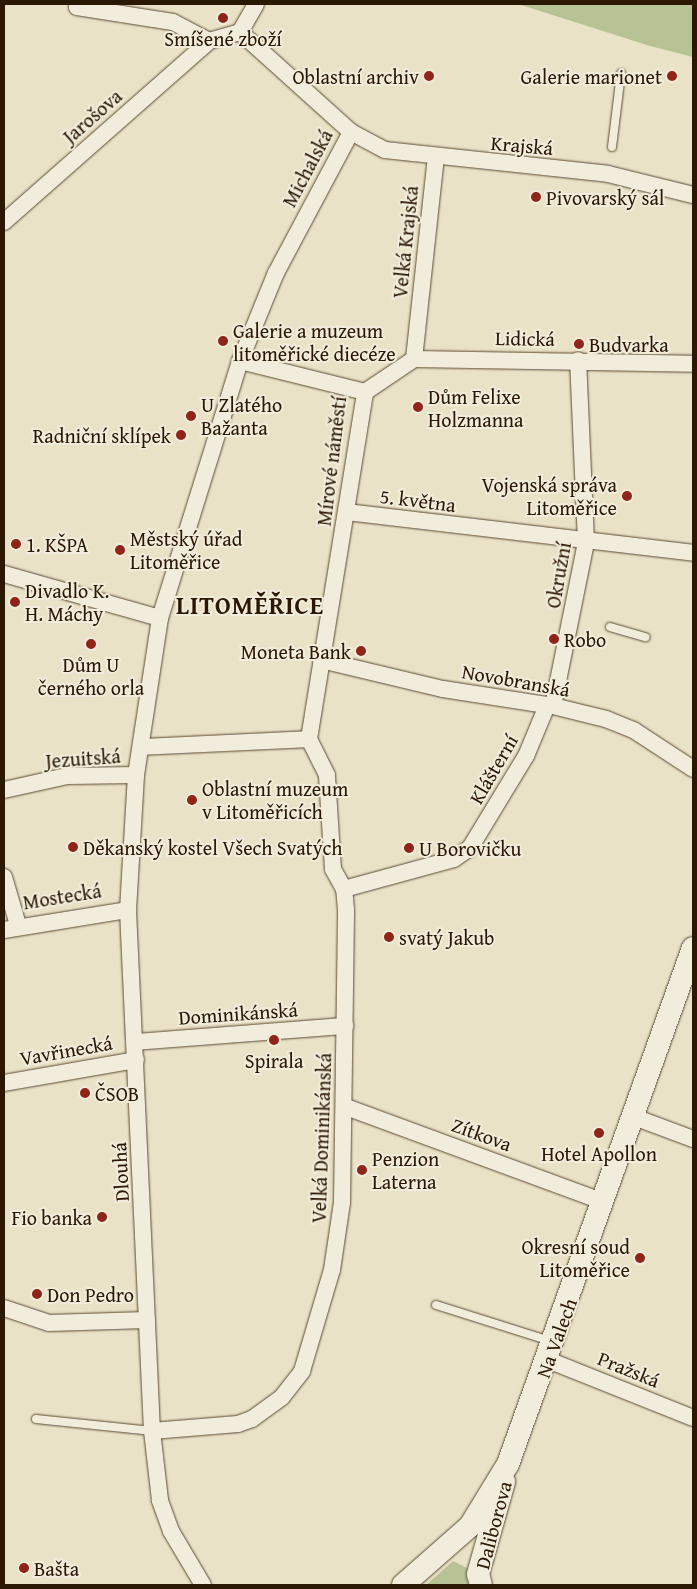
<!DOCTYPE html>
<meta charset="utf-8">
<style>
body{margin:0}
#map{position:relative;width:697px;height:1589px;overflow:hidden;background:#eae2c7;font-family:"Gentium Book Plus",serif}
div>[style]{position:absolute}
.green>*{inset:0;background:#b8c395}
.roads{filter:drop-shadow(0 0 1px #5b4a33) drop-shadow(0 0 1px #5b4a33)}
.lane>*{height:8px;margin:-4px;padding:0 4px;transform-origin:4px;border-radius:4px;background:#f1ecdb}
.street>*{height:16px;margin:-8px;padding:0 8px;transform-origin:8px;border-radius:8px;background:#f1ecdb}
.secondary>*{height:22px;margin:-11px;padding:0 11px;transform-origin:11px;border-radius:11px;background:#f1ecdb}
.dots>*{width:14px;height:14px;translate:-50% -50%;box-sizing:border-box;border:2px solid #f1ecdb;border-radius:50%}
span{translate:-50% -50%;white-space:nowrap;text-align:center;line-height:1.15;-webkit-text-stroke:4px #f1ecdb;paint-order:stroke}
.poi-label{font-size:20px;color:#2b1802}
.right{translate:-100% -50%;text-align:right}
.left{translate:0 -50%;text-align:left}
.street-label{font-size:20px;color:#2b1802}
.district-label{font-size:25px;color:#2b1802;font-weight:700;letter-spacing:1px}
.frame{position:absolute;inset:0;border:5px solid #2b1802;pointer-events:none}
</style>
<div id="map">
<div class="green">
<i style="clip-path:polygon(518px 4px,693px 4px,693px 57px,650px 46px)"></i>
<i style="clip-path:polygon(453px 1561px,467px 1568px,468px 1585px,426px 1585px)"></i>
</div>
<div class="roads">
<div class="lane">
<i style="left:612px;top:147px;width:74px;rotate:-83deg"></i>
<i style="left:610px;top:627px;width:37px;rotate:16deg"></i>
<i style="left:436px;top:1305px;width:120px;rotate:17.5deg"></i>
<i style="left:36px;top:1419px;width:117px;rotate:5.9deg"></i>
</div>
<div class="street">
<i style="left:78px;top:4px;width:3px;rotate:108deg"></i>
<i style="left:77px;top:7px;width:97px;rotate:8.9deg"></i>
<i style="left:173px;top:22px;width:41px;rotate:27.8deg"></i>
<i style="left:240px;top:32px;width:149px;rotate:42deg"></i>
<i style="left:351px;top:132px;width:38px;rotate:28deg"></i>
<i style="left:385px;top:150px;width:224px;rotate:6.1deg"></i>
<i style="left:608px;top:174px;width:88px;rotate:13.9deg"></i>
<i style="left:4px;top:222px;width:273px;rotate:-41.4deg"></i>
<i style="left:209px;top:41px;width:32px;rotate:-16deg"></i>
<i style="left:240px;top:32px;width:32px;rotate:-60deg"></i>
<i style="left:414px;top:359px;width:202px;rotate:-83.8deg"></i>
<i style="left:240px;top:361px;width:129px;rotate:13.9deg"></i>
<i style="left:365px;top:392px;width:59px;rotate:-34deg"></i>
<i style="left:414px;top:359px;width:279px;rotate:1deg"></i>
<i style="left:346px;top:512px;width:349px;rotate:6.7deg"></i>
<i style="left:4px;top:574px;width:162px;rotate:15.8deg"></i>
<i style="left:321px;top:660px;width:125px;rotate:13.4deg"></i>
<i style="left:443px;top:689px;width:111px;rotate:8.8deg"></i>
<i style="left:553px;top:706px;width:55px;rotate:13.8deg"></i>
<i style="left:606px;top:719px;width:31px;rotate:22deg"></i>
<i style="left:635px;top:731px;width:69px;rotate:33.2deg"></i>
<i style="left:553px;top:706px;width:167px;rotate:-78.6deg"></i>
<i style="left:586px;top:542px;width:182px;rotate:-92.5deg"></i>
<i style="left:309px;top:739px;width:351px;rotate:-80.8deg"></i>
<i style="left:141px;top:747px;width:168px;rotate:-2.7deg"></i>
<i style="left:4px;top:790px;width:65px;rotate:-12.5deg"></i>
<i style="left:67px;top:776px;width:69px;rotate:-0.8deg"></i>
<i style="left:4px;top:877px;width:50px;rotate:73.7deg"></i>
<i style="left:344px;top:889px;width:114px;rotate:-15.3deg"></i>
<i style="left:454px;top:859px;width:19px;rotate:-35deg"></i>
<i style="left:470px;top:848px;width:108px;rotate:-58.7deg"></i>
<i style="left:526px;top:756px;width:52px;rotate:-67.4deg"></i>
<i style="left:4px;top:930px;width:126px;rotate:-9.2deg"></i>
<i style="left:135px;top:1042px;width:211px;rotate:-4.4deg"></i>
<i style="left:4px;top:1083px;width:134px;rotate:-9.9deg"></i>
<i style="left:346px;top:1107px;width:275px;rotate:20.2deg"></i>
<i style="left:634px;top:1117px;width:63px;rotate:20.4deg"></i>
<i style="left:4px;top:1308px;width:47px;rotate:18.4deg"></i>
<i style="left:49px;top:1323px;width:98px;rotate:-1.8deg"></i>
<i style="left:548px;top:1360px;width:156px;rotate:21.8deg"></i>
<i style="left:152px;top:1431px;width:86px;rotate:-4.7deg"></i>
<i style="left:238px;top:1424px;width:15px;rotate:-20deg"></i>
<i style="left:252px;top:1419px;width:37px;rotate:-36deg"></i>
<i style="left:282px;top:1397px;width:33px;rotate:-52deg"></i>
<i style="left:302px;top:1371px;width:105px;rotate:-73.5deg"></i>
<i style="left:332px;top:1270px;width:69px;rotate:-81.6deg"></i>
<i style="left:342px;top:1202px;width:292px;rotate:-89.2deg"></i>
<i style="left:346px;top:910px;width:21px;rotate:-95deg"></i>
<i style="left:344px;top:889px;width:23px;rotate:-119deg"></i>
<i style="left:333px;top:869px;width:94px;rotate:-93.7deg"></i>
<i style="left:327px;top:775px;width:40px;rotate:-116.6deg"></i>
<i style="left:203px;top:1585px;width:63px;rotate:-120.7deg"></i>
<i style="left:171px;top:1531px;width:33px;rotate:-110deg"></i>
<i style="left:160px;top:1500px;width:69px;rotate:-96.6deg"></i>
<i style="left:152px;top:1431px;width:522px;rotate:-92.64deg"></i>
<i style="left:128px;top:910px;width:135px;rotate:-86.6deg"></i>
<i style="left:136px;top:775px;width:159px;rotate:-81.3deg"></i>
<i style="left:160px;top:618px;width:269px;rotate:-72.7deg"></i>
<i style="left:240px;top:361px;width:95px;rotate:-67.8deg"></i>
<i style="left:276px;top:273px;width:160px;rotate:-62deg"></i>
</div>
<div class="secondary">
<i style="left:403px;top:1585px;width:89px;rotate:-41.4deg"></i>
<i style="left:470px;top:1526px;width:73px;rotate:-58.5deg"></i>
<i style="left:508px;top:1464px;width:548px;rotate:-70.28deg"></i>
<i style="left:481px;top:1585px;width:11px;rotate:-105deg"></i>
<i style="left:478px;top:1574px;width:96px;rotate:-74.2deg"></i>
</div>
</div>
<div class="dots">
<i style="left:223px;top:18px;background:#8f2418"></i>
<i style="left:429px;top:76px;background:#8f2418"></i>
<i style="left:672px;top:76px;background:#8f2418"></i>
<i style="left:536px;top:197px;background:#8f2418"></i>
<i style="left:223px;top:341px;background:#8f2418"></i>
<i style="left:579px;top:344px;background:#8f2418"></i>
<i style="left:418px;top:407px;background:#8f2418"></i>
<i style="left:191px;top:416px;background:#8f2418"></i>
<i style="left:181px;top:435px;background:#8f2418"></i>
<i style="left:627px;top:496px;background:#8f2418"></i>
<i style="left:16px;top:544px;background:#8f2418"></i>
<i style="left:120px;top:550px;background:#8f2418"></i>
<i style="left:15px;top:602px;background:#8f2418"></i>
<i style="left:554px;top:639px;background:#8f2418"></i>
<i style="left:91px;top:644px;background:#8f2418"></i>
<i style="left:361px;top:651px;background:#8f2418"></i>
<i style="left:192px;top:800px;background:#8f2418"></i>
<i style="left:73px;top:847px;background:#8f2418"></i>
<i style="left:409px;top:848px;background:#8f2418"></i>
<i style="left:389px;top:937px;background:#8f2418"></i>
<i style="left:274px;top:1040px;background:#8f2418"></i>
<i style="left:85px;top:1093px;background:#8f2418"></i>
<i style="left:599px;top:1133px;background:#8f2418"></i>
<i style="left:362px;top:1170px;background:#8f2418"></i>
<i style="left:102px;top:1217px;background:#8f2418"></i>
<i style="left:640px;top:1258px;background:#8f2418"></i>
<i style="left:37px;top:1294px;background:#8f2418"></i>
<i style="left:24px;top:1568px;background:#8f2418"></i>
</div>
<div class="poi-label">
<span style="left:223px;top:38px">Smíšené zboží</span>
<span class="right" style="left:419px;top:76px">Oblastní archiv</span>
<span class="right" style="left:662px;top:76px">Galerie marionet</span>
<span class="left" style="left:546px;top:197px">Pivovarský sál</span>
<span class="left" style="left:233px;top:342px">Galerie a muzeum<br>litoměřické diecéze</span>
<span class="left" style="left:589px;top:344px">Budvarka</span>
<span class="left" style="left:428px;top:408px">Dům Felixe<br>Holzmanna</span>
<span class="left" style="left:201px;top:416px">U Zlatého<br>Bažanta</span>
<span class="right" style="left:171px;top:435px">Radniční sklípek</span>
<span class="right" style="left:617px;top:496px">Vojenská správa<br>Litoměřice</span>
<span class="left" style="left:130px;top:550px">Městský úřad<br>Litoměřice</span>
<span class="left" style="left:26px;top:544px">1. KŠPA</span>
<span class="left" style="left:25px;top:602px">Divadlo K.<br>H. Máchy</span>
<span class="left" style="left:564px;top:639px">Robo</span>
<span class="right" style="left:351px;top:651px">Moneta Bank</span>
<span style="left:91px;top:676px">Dům U<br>černého orla</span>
<span class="left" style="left:202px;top:800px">Oblastní muzeum<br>v Litoměřicích</span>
<span class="left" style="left:83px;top:847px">Děkanský kostel Všech Svatých</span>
<span class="left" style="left:419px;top:848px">U Borovičku</span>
<span class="left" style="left:399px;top:937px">svatý Jakub</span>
<span style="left:274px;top:1060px">Spirala</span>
<span class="left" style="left:95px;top:1093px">ČSOB</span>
<span style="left:599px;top:1153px">Hotel Apollon</span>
<span class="left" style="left:372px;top:1170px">Penzion<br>Laterna</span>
<span class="right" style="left:92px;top:1217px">Fio banka</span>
<span class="right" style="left:630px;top:1258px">Okresní soud<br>Litoměřice</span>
<span class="left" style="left:47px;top:1294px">Don Pedro</span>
<span class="left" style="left:34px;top:1568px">Bašta</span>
</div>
<div class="street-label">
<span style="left:92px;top:116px;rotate:-41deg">Jarošova</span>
<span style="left:522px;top:145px;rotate:5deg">Krajská</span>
<span style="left:307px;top:168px;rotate:-62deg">Michalská</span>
<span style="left:405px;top:242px;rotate:-84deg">Velká Krajská</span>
<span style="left:525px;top:338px;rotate:1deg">Lidická</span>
<span style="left:331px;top:461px;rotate:-83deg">Mírové náměstí</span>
<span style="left:418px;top:500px;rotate:7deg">5. května</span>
<span style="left:558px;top:575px;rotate:-80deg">Okružní</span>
<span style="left:516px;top:680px;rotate:10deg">Novobranská</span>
<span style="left:83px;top:758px;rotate:-4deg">Jezuitská</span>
<span style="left:493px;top:769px;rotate:-60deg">Klášterní</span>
<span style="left:62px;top:896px;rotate:-9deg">Mostecká</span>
<span style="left:238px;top:1013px;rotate:-4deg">Dominikánská</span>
<span style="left:66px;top:1050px;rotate:-10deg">Vavřinecká</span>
<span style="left:482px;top:1134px;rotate:20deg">Zítkova</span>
<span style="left:321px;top:1138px;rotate:-88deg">Velká Dominikánská</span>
<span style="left:120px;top:1172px;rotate:-93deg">Dlouhá</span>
<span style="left:556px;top:1338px;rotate:-70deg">Na Valech</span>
<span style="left:629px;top:1369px;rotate:22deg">Pražská</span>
<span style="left:493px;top:1525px;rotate:-75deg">Daliborova</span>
</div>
<div class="district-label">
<span style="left:250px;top:605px">LITOMĚŘICE</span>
</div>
<div class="frame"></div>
</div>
